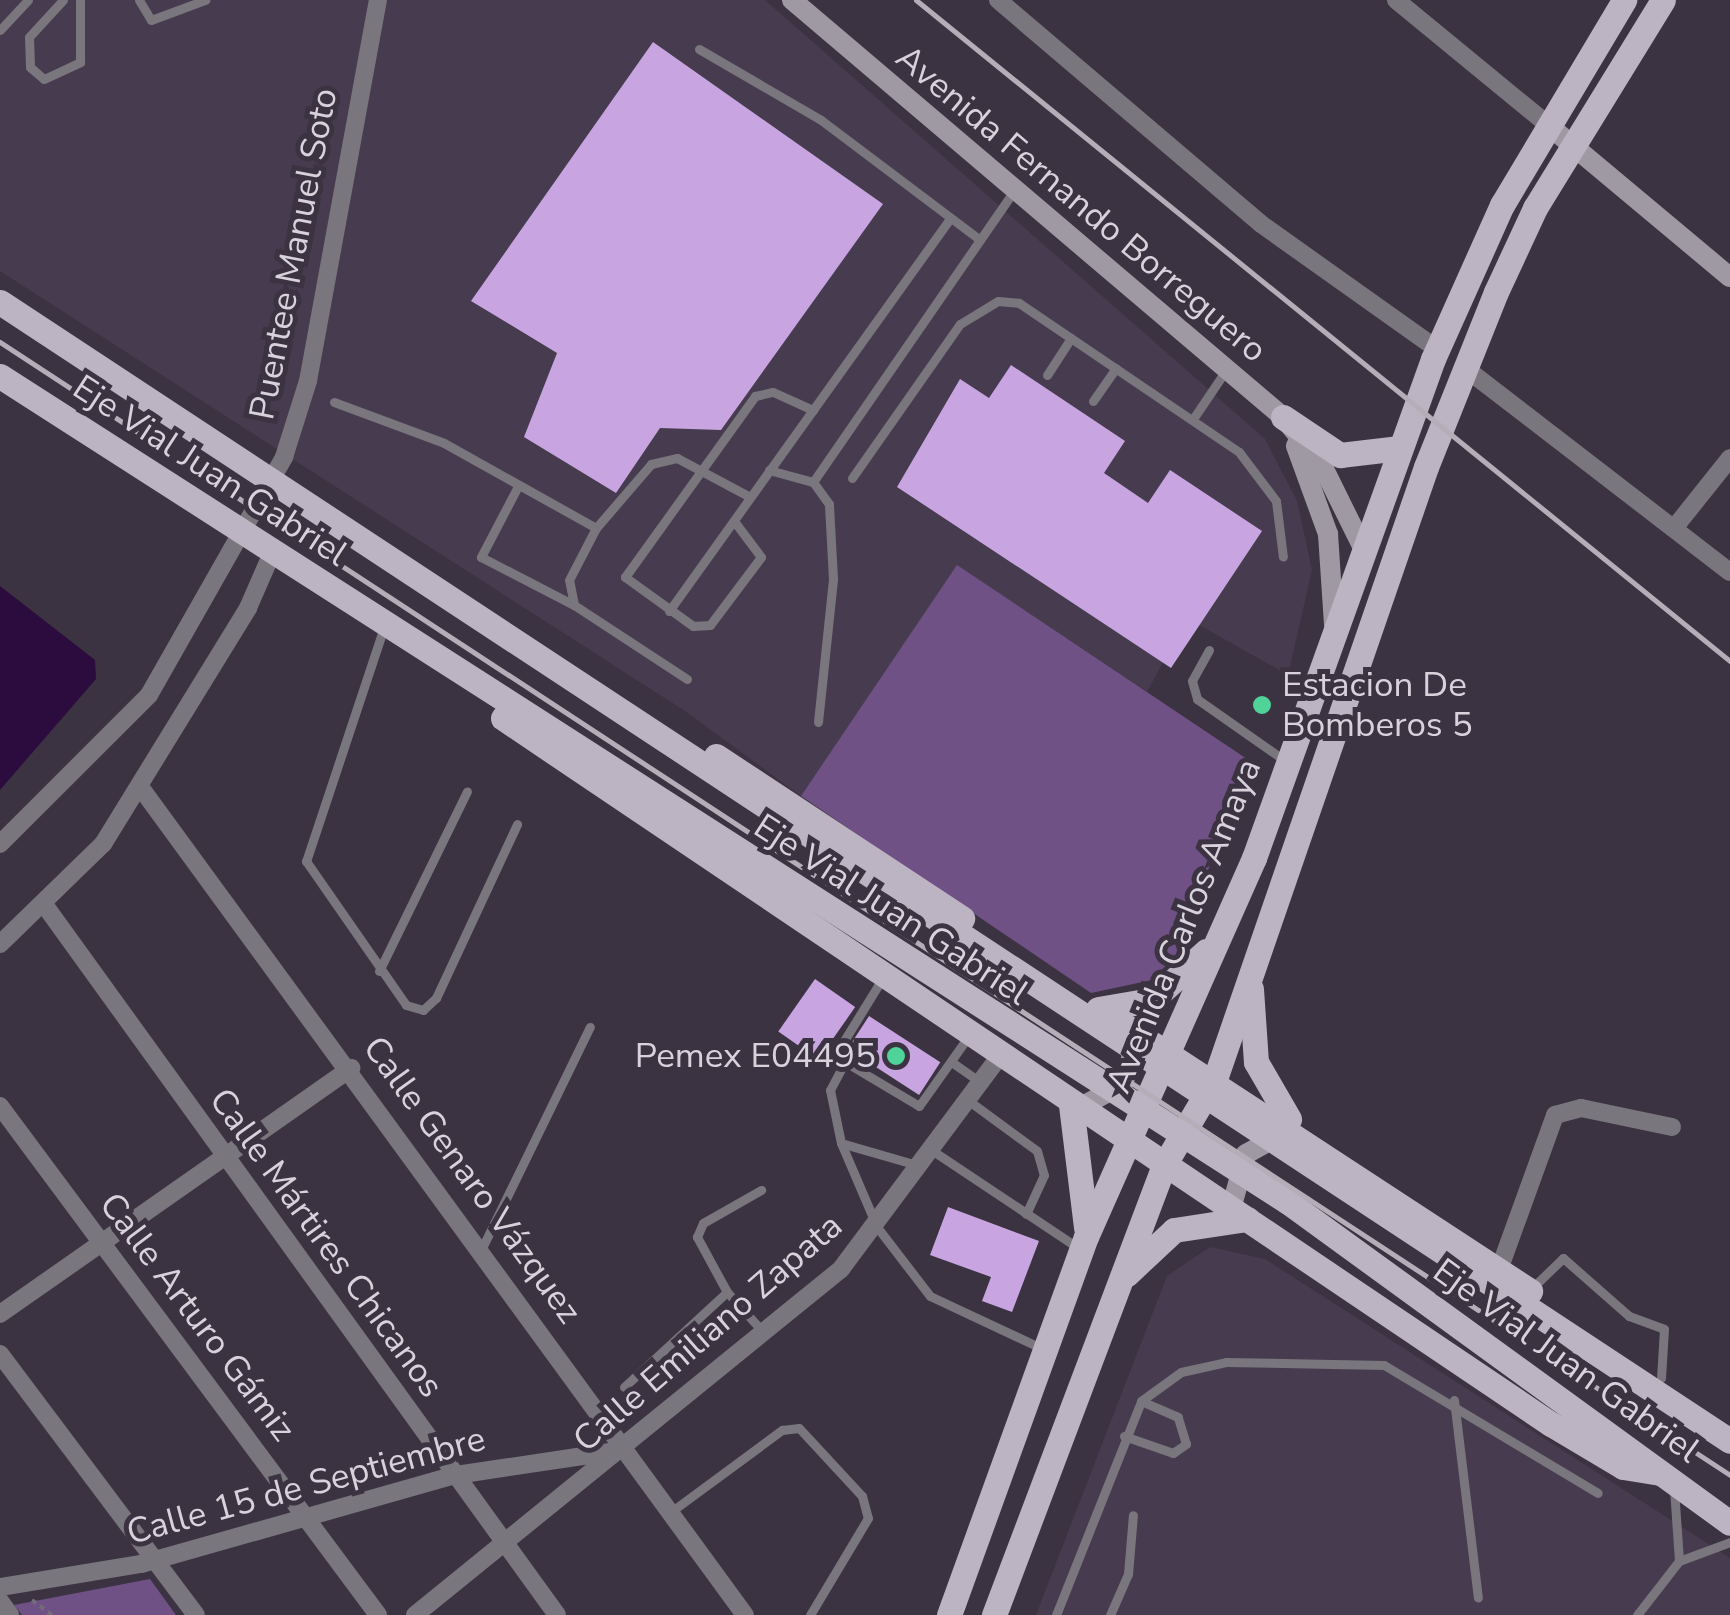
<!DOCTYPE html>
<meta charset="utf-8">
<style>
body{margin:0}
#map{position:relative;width:1730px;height:1615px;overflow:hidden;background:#3b3341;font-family:"Nunito Sans",sans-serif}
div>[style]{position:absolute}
.built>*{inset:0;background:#473c4f}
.green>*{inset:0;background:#705185}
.water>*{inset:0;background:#2c0c3e}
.building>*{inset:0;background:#c8a5e1;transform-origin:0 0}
.path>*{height:4px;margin-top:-2px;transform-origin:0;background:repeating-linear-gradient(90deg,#736c79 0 5px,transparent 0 10px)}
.lane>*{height:9px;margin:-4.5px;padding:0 4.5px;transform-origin:4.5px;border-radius:4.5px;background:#7a767d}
.street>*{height:18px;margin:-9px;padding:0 9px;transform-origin:9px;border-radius:9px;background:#7a767d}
.secondary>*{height:20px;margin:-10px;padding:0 10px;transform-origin:10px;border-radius:10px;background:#9f99a4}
.primary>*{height:25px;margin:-12.5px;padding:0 12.5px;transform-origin:12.5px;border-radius:12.5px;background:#bcb4c2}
.rail>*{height:5px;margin:-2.5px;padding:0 2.5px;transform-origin:2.5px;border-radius:2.5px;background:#b4aeb8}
.dots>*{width:28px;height:28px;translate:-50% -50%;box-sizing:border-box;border:5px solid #3b3341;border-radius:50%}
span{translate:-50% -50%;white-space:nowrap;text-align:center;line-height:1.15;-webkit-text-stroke:10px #3b3341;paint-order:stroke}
.street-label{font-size:35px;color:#d7d2db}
.poi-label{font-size:35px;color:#d7d2db}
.left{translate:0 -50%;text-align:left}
.right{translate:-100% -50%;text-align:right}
</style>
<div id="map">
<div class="built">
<i style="clip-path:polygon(0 0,765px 0,1265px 439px,1297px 501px,1312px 570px,1288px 675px,1187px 618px,1147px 692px,957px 566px,801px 796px,685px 711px,0 271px)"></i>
<i style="clip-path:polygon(1210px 1247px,1265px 1259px,1730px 1558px,1730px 1615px,1036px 1615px,1167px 1276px)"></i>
</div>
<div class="green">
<i style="clip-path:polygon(957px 565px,1250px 761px,1175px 956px,1152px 980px,1091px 993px,801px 796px)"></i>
<i style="clip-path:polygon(150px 1579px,176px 1615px,22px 1615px,14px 1605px)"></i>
</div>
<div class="water">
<i style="clip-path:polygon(0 586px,95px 660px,96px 679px,0 790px)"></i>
</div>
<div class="building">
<i style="clip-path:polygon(653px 42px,883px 204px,721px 430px,660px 428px,616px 493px,524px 437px,557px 353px,471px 301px)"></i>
<i style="clip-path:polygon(1011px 365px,1125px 441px,1104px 473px,1148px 503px,1170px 470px,1262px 531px,1171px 668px,897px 487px,960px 379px,989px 398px)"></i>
<i style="left:815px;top:979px;width:49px;height:64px;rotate:35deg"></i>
<i style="left:869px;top:1016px;width:85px;height:39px;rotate:33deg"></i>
<i style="clip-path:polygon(948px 1207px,1039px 1241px,1012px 1312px,982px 1301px,991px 1277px,930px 1255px)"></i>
</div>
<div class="path">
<i style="left:32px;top:1600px;width:25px;rotate:37deg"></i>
</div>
<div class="lane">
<i style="left:63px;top:0;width:50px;rotate:132.6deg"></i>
<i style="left:29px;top:37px;width:30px;rotate:88deg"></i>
<i style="left:30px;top:67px;width:18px;rotate:41deg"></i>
<i style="left:44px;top:79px;width:40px;rotate:-25deg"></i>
<i style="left:80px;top:62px;width:62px;rotate:-90deg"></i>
<i style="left:139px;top:0;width:23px;rotate:59deg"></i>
<i style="left:151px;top:20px;width:58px;rotate:-20.3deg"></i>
<i style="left:0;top:30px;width:41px;rotate:-47deg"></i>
<i style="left:699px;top:49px;width:141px;rotate:30.2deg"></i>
<i style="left:821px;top:120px;width:199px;rotate:37deg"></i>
<i style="left:1047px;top:375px;width:44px;rotate:-57deg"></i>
<i style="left:1093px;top:401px;width:40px;rotate:-55.1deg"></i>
<i style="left:334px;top:402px;width:117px;rotate:20.4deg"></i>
<i style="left:444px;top:443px;width:174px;rotate:29.2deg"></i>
<i style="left:1193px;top:419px;width:59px;rotate:-56deg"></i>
<i style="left:769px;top:470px;width:46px;rotate:15.3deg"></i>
<i style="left:852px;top:478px;width:188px;rotate:-55deg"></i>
<i style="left:960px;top:324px;width:44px;rotate:-31.2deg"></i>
<i style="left:998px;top:301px;width:21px;rotate:5deg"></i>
<i style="left:1019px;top:303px;width:266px;rotate:34.1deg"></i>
<i style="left:1239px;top:452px;width:61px;rotate:52.9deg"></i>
<i style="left:1276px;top:501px;width:56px;rotate:82.9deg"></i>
<i style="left:517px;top:488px;width:78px;rotate:117.6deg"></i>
<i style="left:481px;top:557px;width:105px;rotate:27.3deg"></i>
<i style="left:734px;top:521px;width:45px;rotate:53.1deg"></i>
<i style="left:761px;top:557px;width:85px;rotate:126.9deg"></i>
<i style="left:710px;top:625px;width:17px;rotate:177deg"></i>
<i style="left:693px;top:626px;width:84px;rotate:-144.2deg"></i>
<i style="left:625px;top:577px;width:223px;rotate:-54.3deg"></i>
<i style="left:755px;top:396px;width:18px;rotate:-13deg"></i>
<i style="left:773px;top:392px;width:44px;rotate:24.2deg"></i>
<i style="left:669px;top:611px;width:483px;rotate:-54.4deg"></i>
<i style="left:384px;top:627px;width:247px;rotate:108.4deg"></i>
<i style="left:306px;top:861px;width:175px;rotate:55.2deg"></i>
<i style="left:406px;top:1005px;width:18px;rotate:16deg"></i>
<i style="left:423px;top:1010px;width:18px;rotate:-43deg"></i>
<i style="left:436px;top:998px;width:192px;rotate:-65deg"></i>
<i style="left:1209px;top:650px;width:35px;rotate:119deg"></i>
<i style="left:1192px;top:681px;width:19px;rotate:74deg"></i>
<i style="left:1197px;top:699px;width:110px;rotate:35deg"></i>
<i style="left:687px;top:679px;width:135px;rotate:-146.8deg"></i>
<i style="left:574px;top:605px;width:25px;rotate:-101deg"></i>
<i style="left:569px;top:580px;width:59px;rotate:-62.6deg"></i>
<i style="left:596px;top:528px;width:84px;rotate:-49.3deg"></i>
<i style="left:651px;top:464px;width:27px;rotate:-13deg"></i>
<i style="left:677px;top:458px;width:83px;rotate:28.1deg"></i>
<i style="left:818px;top:722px;width:144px;rotate:-84deg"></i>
<i style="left:833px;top:579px;width:75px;rotate:-93.1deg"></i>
<i style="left:829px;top:504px;width:27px;rotate:-126deg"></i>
<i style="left:813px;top:482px;width:351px;rotate:-55.4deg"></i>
<i style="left:379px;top:971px;width:200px;rotate:-63.9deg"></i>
<i style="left:882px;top:979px;width:76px;rotate:121.6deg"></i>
<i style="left:842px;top:1044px;width:18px;rotate:81deg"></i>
<i style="left:845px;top:1062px;width:86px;rotate:30.7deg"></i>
<i style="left:919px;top:1106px;width:85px;rotate:-54.6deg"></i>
<i style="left:953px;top:1063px;width:32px;rotate:35deg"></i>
<i style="left:969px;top:1101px;width:84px;rotate:36.3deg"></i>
<i style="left:1037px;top:1151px;width:25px;rotate:74deg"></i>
<i style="left:1044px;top:1175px;width:43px;rotate:114.8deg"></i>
<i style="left:841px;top:1143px;width:54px;rotate:-101.7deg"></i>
<i style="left:830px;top:1090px;width:32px;rotate:-62deg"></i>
<i style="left:933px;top:1151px;width:177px;rotate:33.7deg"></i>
<i style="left:917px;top:1165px;width:79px;rotate:-163.9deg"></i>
<i style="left:841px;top:1143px;width:91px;rotate:66.8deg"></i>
<i style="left:877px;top:1227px;width:87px;rotate:52.5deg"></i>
<i style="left:930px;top:1296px;width:125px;rotate:25.1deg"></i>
<i style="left:482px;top:1248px;width:246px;rotate:-64deg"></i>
<i style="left:1530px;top:1290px;width:46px;rotate:-44.1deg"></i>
<i style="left:1563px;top:1258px;width:88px;rotate:41.3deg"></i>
<i style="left:1629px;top:1316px;width:37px;rotate:20deg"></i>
<i style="left:1664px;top:1329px;width:49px;rotate:93.5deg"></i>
<i style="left:727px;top:1292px;width:63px;rotate:-118.6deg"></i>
<i style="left:697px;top:1237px;width:15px;rotate:-67deg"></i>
<i style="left:703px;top:1223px;width:67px;rotate:-29.6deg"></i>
<i style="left:624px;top:1387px;width:140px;rotate:-42.7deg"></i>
<i style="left:727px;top:1292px;width:55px;rotate:47.9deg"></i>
<i style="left:1454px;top:1400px;width:199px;rotate:83.1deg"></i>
<i style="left:1124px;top:1436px;width:52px;rotate:19.1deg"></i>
<i style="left:1173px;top:1453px;width:16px;rotate:-35deg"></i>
<i style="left:1186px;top:1444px;width:28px;rotate:-107deg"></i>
<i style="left:1178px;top:1417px;width:40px;rotate:-156.6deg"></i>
<i style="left:1674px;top:1489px;width:72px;rotate:86deg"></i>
<i style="left:672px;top:1511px;width:137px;rotate:-36.4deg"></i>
<i style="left:782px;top:1430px;width:17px;rotate:-7deg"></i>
<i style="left:799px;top:1428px;width:93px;rotate:47.2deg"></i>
<i style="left:862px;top:1496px;width:23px;rotate:75deg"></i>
<i style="left:868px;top:1518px;width:113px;rotate:120.9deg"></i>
<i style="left:1056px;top:1615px;width:230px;rotate:-68.3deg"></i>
<i style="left:1141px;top:1401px;width:49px;rotate:-35.9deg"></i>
<i style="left:1181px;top:1372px;width:46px;rotate:-12.5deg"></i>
<i style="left:1226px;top:1362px;width:158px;rotate:1.1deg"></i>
<i style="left:1384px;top:1365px;width:249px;rotate:30.9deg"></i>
<i style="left:1110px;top:1615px;width:45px;rotate:-66.3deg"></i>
<i style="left:1128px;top:1574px;width:59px;rotate:-85.2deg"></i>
<i style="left:1637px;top:1615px;width:68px;rotate:-52.1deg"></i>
<i style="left:1679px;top:1561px;width:54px;rotate:-20.4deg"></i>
</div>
<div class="street">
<i style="left:998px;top:0;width:345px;rotate:40.4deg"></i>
<i style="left:1261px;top:224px;width:216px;rotate:35.4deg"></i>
<i style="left:1396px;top:0;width:197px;rotate:39.4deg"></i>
<i style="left:1465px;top:368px;width:334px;rotate:37.6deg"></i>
<i style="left:1675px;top:527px;width:88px;rotate:-51.4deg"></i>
<i style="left:141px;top:788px;width:1024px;rotate:53.86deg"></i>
<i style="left:0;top:844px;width:211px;rotate:-45deg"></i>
<i style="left:149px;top:695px;width:274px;rotate:-60.4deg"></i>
<i style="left:284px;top:457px;width:80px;rotate:-72.5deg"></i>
<i style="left:308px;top:381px;width:387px;rotate:-79.6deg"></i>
<i style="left:46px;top:907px;width:873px;rotate:54.18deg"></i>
<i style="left:0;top:944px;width:144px;rotate:-44.2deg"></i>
<i style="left:103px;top:844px;width:277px;rotate:-58.4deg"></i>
<i style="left:248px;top:608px;width:60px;rotate:-66.4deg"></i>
<i style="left:0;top:1106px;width:634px;rotate:53.4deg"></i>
<i style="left:1499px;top:1270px;width:165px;rotate:-70.1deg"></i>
<i style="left:1555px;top:1115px;width:27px;rotate:-15deg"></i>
<i style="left:1581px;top:1108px;width:93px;rotate:11.8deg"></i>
<i style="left:0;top:1314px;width:429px;rotate:-35deg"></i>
<i style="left:0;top:1354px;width:326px;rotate:53.1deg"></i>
<i style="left:0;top:1587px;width:143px;rotate:-9.3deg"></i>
<i style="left:141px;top:1564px;width:327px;rotate:-15.8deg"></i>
<i style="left:456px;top:1475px;width:169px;rotate:-8.5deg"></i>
<i style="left:0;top:1601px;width:17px;rotate:54deg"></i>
<i style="left:415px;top:1615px;width:549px;rotate:-39.08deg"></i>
<i style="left:841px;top:1269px;width:264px;rotate:-53.3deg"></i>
</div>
<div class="secondary">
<i style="left:792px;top:0;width:644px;rotate:40.34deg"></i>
<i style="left:1283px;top:417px;width:62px;rotate:50.9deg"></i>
<i style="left:1322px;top:465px;width:90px;rotate:63.7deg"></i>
<i style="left:1548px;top:125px;width:237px;rotate:39.9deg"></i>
<i style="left:1296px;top:446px;width:94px;rotate:70deg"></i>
<i style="left:1328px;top:534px;width:91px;rotate:86.2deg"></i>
<i style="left:1077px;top:1109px;width:52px;rotate:-28.5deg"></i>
<i style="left:1123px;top:1084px;width:49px;rotate:-72.3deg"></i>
<i style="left:1231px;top:1209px;width:57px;rotate:-74.7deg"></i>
<i style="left:1246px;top:1154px;width:39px;rotate:-29deg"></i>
</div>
<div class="primary">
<i style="left:0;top:302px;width:2071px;rotate:33.36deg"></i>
<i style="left:0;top:376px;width:1530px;rotate:32.67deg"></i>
<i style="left:1288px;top:1202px;width:546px;rotate:35.99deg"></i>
<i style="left:1283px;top:417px;width:69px;rotate:33.7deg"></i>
<i style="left:1340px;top:455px;width:60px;rotate:-6.7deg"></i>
<i style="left:503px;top:718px;width:1264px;rotate:33.97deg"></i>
<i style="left:1551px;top:1424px;width:84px;rotate:30.8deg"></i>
<i style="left:1623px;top:1467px;width:36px;rotate:9deg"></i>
<i style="left:716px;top:756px;width:295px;rotate:33.4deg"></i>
<i style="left:1251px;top:989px;width:73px;rotate:86.1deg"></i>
<i style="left:1256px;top:1062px;width:66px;rotate:59.9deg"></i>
<i style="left:1098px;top:1009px;width:55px;rotate:-9.5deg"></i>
<i style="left:1152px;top:1000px;width:73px;rotate:-42.2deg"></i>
<i style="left:1116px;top:1020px;width:495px;rotate:33.2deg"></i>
<i style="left:1071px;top:1105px;width:124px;rotate:83deg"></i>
<i style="left:1127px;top:1274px;width:64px;rotate:-43.1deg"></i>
<i style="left:1174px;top:1230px;width:74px;rotate:-8.6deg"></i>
<i style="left:949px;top:1615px;width:402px;rotate:-70.1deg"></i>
<i style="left:1086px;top:1237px;width:415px;rotate:-66.1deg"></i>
<i style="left:1254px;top:858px;width:530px;rotate:-70.27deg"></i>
<i style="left:1433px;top:359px;width:169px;rotate:-65.9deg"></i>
<i style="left:1502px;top:205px;width:239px;rotate:-59.2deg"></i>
<i style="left:994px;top:1615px;width:479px;rotate:-69.3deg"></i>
<i style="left:1163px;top:1167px;width:102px;rotate:-59.4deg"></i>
<i style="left:1215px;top:1079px;width:647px;rotate:-70.98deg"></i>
<i style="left:1426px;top:467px;width:188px;rotate:-68.2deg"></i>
<i style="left:1496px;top:292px;width:93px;rotate:-65.1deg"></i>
<i style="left:1535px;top:208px;width:244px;rotate:-58.4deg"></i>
</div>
<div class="rail">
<i style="left:916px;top:0;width:1049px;rotate:39.08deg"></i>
<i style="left:0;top:342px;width:2068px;rotate:33.22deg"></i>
</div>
<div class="dots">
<i style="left:1262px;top:705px;background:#4fd399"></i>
<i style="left:896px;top:1056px;background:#4fd399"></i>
</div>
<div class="street-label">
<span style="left:1081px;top:204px;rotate:40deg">Avenida Fernando Borreguero</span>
<span style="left:294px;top:254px;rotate:-79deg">Puentee Manuel Soto</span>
<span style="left:210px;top:471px;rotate:33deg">Eje Vial Juan Gabriel</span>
<span style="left:891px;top:910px;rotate:33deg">Eje Vial Juan Gabriel</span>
<span style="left:1184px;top:926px;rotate:-68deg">Avenida Carlos Amaya</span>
<span style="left:472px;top:1180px;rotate:54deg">Calle Genaro Vázquez</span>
<span style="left:326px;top:1243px;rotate:54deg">Calle Mártires Chicanos</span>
<span style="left:197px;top:1317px;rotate:53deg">Calle Arturo Gámiz</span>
<span style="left:708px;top:1333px;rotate:-41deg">Calle Emiliano Zapata</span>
<span style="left:1566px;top:1361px;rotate:36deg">Eje Vial Juan Gabriel</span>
<span style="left:306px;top:1486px;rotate:-15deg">Calle 15 de Septiembre</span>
</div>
<div class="poi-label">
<span class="left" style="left:1282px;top:705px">Estacion De<br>Bomberos 5</span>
<span class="right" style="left:876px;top:1056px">Pemex E04495</span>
</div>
</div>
